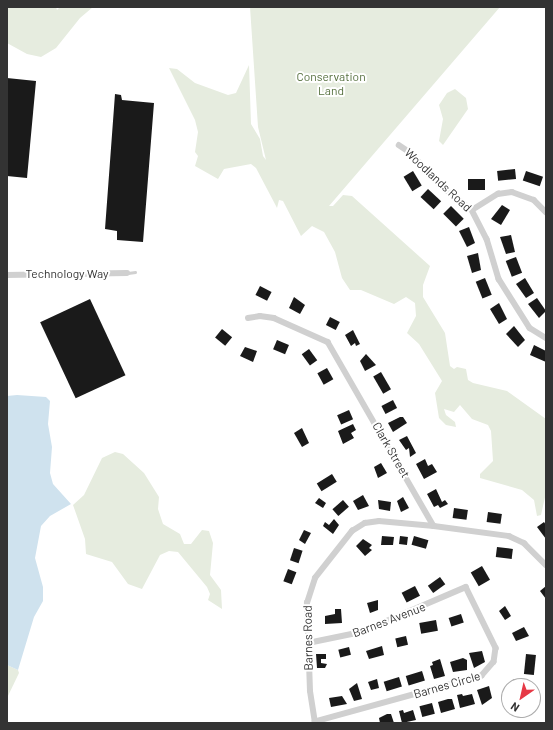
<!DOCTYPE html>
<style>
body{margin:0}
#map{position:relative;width:553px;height:730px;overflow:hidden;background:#fff;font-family:Barlow,sans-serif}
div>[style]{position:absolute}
.green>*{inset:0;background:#e6ecdf}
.water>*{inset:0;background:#cfe2ee}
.building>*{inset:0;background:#1a1a1a;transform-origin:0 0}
.service>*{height:2.5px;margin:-1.25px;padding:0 1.25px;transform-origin:1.25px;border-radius:1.25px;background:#d0d0d0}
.minor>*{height:5.5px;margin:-2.75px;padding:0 2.75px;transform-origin:2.75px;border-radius:2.75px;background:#d0d0d0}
span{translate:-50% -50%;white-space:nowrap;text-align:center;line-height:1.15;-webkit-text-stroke:4px #fff;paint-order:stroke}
.park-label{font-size:12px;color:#56703f}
.street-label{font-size:12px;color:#333}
.frame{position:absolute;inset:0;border:8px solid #333;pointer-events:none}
.north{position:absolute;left:501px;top:678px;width:40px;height:40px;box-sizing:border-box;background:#fff;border:1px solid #adadad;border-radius:50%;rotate:214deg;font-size:11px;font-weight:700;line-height:16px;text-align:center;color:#333}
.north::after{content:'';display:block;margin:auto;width:14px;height:18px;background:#e63946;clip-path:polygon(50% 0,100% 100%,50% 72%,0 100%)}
</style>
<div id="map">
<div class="green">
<i style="clip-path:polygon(7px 7px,56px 7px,57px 10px,60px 7px,93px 7px,80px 18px,56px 48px,41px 57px,27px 54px,7px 43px)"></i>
<i style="clip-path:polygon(250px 7px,500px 7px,329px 206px,333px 206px,343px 195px,352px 196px,430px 266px,423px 285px,423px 297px,445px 333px,450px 366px,454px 369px,457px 367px,466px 369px,468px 380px,473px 383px,507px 391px,546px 419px,546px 493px,541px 515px,537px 516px,534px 500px,522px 490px,480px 478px,480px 474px,493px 461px,491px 431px,488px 425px,472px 419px,460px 405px,454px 412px,444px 409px,446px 415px,455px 422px,456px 427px,446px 425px,439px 418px,435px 393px,442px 381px,419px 344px,407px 333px,416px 316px,415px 303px,406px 297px,394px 304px,361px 290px,350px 290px,342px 278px,335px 252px,324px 232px,312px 226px,301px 236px,283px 201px,279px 200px,277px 208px,276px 206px,256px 168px,251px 164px,224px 169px,218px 179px,195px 166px,198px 156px,195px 152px,198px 132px,195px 120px,169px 68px,177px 69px,195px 83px,228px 95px,236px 93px,249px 65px,251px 124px,260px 139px,263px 156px,266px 160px,258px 127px)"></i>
<i style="clip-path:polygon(455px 89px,466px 98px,468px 109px,443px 145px,439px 141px,443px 119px,439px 105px,447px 93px)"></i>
<i style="clip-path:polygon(115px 452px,123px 454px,144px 473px,159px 497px,158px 509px,163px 524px,180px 534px,184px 544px,191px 544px,202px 530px,209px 531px,213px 543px,210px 575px,221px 590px,222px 609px,208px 600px,210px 594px,207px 587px,178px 552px,169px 551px,160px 555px,142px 589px,128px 584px,112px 562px,86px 554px,85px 539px,73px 505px,84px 495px,102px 458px)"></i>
<i style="clip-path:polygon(7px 665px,18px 670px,19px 673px,7px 698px)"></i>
</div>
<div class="water">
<i style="clip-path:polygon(17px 395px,46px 397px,50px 401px,48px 424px,52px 447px,50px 473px,53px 484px,71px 504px,50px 516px,41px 526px,35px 558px,43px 587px,43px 601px,34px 617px,18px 670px,7px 665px,7px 396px)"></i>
</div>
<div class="building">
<i style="clip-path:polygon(7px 78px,36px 81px,27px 178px,7px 176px)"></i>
<i style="clip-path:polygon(115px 94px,121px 95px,122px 100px,154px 103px,143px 242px,117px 240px,117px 231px,105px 229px)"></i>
<i style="left:515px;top:169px;width:10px;height:18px;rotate:84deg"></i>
<i style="left:413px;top:171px;width:17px;height:11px;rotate:59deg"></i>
<i style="left:526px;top:171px;width:18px;height:10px;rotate:19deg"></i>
<i style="left:468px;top:179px;width:17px;height:11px"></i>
<i style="left:428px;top:189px;width:18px;height:11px;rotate:43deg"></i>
<i style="clip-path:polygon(502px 205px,510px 210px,501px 225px,491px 219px)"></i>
<i style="left:451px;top:206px;width:18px;height:11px;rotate:45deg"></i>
<i style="clip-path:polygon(469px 227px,475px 243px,467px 247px,459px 231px)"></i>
<i style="clip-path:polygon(511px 235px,515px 252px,506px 254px,500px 237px)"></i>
<i style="clip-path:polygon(478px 253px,481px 270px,472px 273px,467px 256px)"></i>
<i style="left:516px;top:257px;width:17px;height:11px;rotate:69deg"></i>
<i style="left:485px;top:278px;width:18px;height:10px;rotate:68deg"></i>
<i style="clip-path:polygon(525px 278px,534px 293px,526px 298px,516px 284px)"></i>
<i style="left:260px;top:286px;width:13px;height:10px;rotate:27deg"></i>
<i style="clip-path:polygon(294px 297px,305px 305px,300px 314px,289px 308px)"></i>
<i style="clip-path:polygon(537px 298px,546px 311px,539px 318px,528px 304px)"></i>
<i style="left:90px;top:299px;width:84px;height:55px;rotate:65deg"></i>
<i style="clip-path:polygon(499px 303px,507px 319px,499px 324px,490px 309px)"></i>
<i style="left:330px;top:317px;width:11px;height:9px;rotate:27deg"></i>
<i style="clip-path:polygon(514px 326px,525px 340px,518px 347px,506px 334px)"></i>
<i style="left:222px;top:329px;width:13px;height:11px;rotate:39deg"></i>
<i style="clip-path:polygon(353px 330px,360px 344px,356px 346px,355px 343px,351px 346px,345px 335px)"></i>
<i style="left:277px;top:340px;width:13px;height:10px;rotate:23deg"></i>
<i style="clip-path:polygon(534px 345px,546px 351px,546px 362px,530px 355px)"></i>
<i style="clip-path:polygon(245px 347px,257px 351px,253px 362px,240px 356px)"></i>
<i style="left:309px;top:349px;width:14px;height:9px;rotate:54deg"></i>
<i style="clip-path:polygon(366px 354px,376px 365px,365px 371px,360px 361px)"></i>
<i style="left:327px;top:368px;width:13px;height:11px;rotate:61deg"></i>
<i style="left:381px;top:372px;width:20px;height:9px;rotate:60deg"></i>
<i style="left:393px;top:400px;width:9px;height:13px;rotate:63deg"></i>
<i style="left:349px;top:410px;width:10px;height:13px;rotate:66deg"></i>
<i style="clip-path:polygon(400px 417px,403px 417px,407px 423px,393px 432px,388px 423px)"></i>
<i style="clip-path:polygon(353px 424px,356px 430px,351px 433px,354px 438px,343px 444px,338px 431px)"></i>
<i style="clip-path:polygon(302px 428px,309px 443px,302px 447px,294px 433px)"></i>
<i style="clip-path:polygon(407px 436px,416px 453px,410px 457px,409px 448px,406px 450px,399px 440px)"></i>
<i style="clip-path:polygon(425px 459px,428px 466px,432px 464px,437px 472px,424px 479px,416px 464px)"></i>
<i style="clip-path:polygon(381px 463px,387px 473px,378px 478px,374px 467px)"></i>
<i style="left:332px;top:474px;width:9px;height:18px;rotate:58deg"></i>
<i style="clip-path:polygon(436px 489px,442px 502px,445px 500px,448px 504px,440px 508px,438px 505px,434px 507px,427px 494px)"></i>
<i style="clip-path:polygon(363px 495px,369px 506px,358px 510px,353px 501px)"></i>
<i style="clip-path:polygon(403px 497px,409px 508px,401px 512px,397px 501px)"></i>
<i style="clip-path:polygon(319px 498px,326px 503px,323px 508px,315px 503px)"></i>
<i style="left:343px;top:500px;width:9px;height:14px;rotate:49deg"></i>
<i style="clip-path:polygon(378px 500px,391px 502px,390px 511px,379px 509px)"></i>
<i style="left:454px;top:508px;width:14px;height:10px;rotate:8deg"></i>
<i style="left:488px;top:512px;width:14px;height:10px;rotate:8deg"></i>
<i style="clip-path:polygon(334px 519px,339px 525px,333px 534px,323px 526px,325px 522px,329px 525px)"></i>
<i style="clip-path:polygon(544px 522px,546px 525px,546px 539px,537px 527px)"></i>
<i style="clip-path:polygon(304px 530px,311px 533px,305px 544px,299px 540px)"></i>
<i style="clip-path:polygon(382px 536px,394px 537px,393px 545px,381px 545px)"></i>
<i style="left:400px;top:536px;width:8px;height:8px;rotate:7deg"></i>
<i style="left:414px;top:536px;width:15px;height:9px;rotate:16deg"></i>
<i style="clip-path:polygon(363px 539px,372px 545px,369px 548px,372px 550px,365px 556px,356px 546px)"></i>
<i style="left:497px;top:547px;width:16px;height:10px;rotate:7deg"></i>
<i style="left:294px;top:548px;width:9px;height:13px;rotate:18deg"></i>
<i style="left:482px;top:566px;width:16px;height:13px;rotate:60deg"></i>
<i style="left:288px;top:569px;width:9px;height:13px;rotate:21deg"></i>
<i style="left:440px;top:577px;width:9px;height:15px;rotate:54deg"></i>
<i style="left:415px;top:586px;width:11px;height:15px;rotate:63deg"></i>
<i style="clip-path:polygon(546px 586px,546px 599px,540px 591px)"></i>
<i style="clip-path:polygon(378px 600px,378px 610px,370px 613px,367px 603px)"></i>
<i style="clip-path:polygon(505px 606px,511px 616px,505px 620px,499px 611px)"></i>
<i style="clip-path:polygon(335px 609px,341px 609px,342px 623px,325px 624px,325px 616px,335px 614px)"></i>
<i style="left:461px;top:614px;width:9px;height:13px;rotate:72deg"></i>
<i style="left:436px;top:620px;width:11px;height:17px;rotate:80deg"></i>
<i style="clip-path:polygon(524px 627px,529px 636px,516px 641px,512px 633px)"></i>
<i style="left:406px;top:636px;width:9px;height:11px;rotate:77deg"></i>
<i style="clip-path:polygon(382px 646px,384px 655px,369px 659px,366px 651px)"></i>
<i style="left:349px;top:647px;width:8px;height:11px;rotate:76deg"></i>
<i style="clip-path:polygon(482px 651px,485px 662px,474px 668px,469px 653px)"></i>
<i style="clip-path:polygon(316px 654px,326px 654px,326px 659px,321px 659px,321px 663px,327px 664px,325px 668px,317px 668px)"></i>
<i style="left:526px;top:654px;width:10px;height:20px;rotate:6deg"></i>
<i style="clip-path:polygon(463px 658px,467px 660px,467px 670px,453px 672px,450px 662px)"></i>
<i style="clip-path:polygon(440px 659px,445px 676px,434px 679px,430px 666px,433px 665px,432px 662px)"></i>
<i style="left:422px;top:671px;width:10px;height:17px;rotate:73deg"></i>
<i style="left:399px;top:677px;width:10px;height:16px;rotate:73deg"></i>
<i style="clip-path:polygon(377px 679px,379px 688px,371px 690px,368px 682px)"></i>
<i style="clip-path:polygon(514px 679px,522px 686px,509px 686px,509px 698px,504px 694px,506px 689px)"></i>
<i style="clip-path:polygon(357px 683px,362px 699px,354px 701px,349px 689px)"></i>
<i style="clip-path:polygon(489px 686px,492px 698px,482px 705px,477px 690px)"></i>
<i style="clip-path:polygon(462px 694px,463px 696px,472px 694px,475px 704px,460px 708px,457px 695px)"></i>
<i style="clip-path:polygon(342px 696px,347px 704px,331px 707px,329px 698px)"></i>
<i style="clip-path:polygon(448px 699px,452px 699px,455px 709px,441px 713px,438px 702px)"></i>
<i style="left:432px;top:703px;width:11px;height:13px;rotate:75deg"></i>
<i style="clip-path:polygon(403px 710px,404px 713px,413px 710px,416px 720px,402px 723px,399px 711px)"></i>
<i style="clip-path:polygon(387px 714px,391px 714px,394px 723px,380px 723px,379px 718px)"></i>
</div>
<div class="service">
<i style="left:128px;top:273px;width:7px;rotate:-8deg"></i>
</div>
<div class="minor">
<i style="left:399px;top:145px;width:14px;rotate:34deg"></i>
<i style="left:411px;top:153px;width:43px;rotate:47.8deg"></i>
<i style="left:440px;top:185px;width:41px;rotate:38deg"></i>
<i style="left:472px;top:210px;width:33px;rotate:63deg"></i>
<i style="left:487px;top:239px;width:42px;rotate:73.3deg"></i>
<i style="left:499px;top:279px;width:58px;rotate:57.7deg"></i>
<i style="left:530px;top:328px;width:19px;rotate:32deg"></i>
<i style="left:472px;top:210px;width:31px;rotate:-32deg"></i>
<i style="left:498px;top:194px;width:14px;rotate:-8deg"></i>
<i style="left:512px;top:192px;width:23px;rotate:20deg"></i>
<i style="left:534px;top:200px;width:17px;rotate:45deg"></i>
<i style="left:7px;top:275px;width:120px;rotate:-1deg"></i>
<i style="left:248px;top:318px;width:12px;rotate:-9deg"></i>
<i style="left:260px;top:316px;width:14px;rotate:8deg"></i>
<i style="left:274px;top:318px;width:59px;rotate:24deg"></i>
<i style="left:328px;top:342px;width:212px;rotate:60.1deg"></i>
<i style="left:434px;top:526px;width:76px;rotate:7.6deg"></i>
<i style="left:509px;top:536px;width:17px;rotate:25deg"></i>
<i style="left:524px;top:543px;width:31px;rotate:45deg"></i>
<i style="left:308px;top:643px;width:54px;rotate:-11.7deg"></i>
<i style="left:361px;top:632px;width:114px;rotate:-23.2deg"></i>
<i style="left:466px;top:587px;width:68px;rotate:63.8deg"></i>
<i style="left:496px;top:648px;width:14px;rotate:98deg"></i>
<i style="left:494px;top:662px;width:18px;rotate:131deg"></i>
<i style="left:482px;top:676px;width:173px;rotate:164.6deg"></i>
<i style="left:315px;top:723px;width:32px;rotate:-99deg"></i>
<i style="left:310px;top:691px;width:88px;rotate:-92deg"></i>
<i style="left:307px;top:603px;width:26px;rotate:-72deg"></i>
<i style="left:315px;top:578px;width:60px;rotate:-51.8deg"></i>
<i style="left:352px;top:531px;width:15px;rotate:-32deg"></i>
<i style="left:365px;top:523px;width:14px;rotate:-8deg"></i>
<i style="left:379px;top:521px;width:55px;rotate:5.2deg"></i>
</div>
<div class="park-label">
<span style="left:331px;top:84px">Conservation<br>Land</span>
</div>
<div class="street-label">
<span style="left:438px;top:180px;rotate:43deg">Woodlands Road</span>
<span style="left:67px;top:274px">Technology Way</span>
<span style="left:391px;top:450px;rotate:60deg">Clark Street</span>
<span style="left:389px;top:620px;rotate:-21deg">Barnes Avenue</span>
<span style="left:308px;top:638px;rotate:-91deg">Barnes Road</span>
<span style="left:447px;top:685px;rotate:-16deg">Barnes Circle</span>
</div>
<div class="frame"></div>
<div class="north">N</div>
</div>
